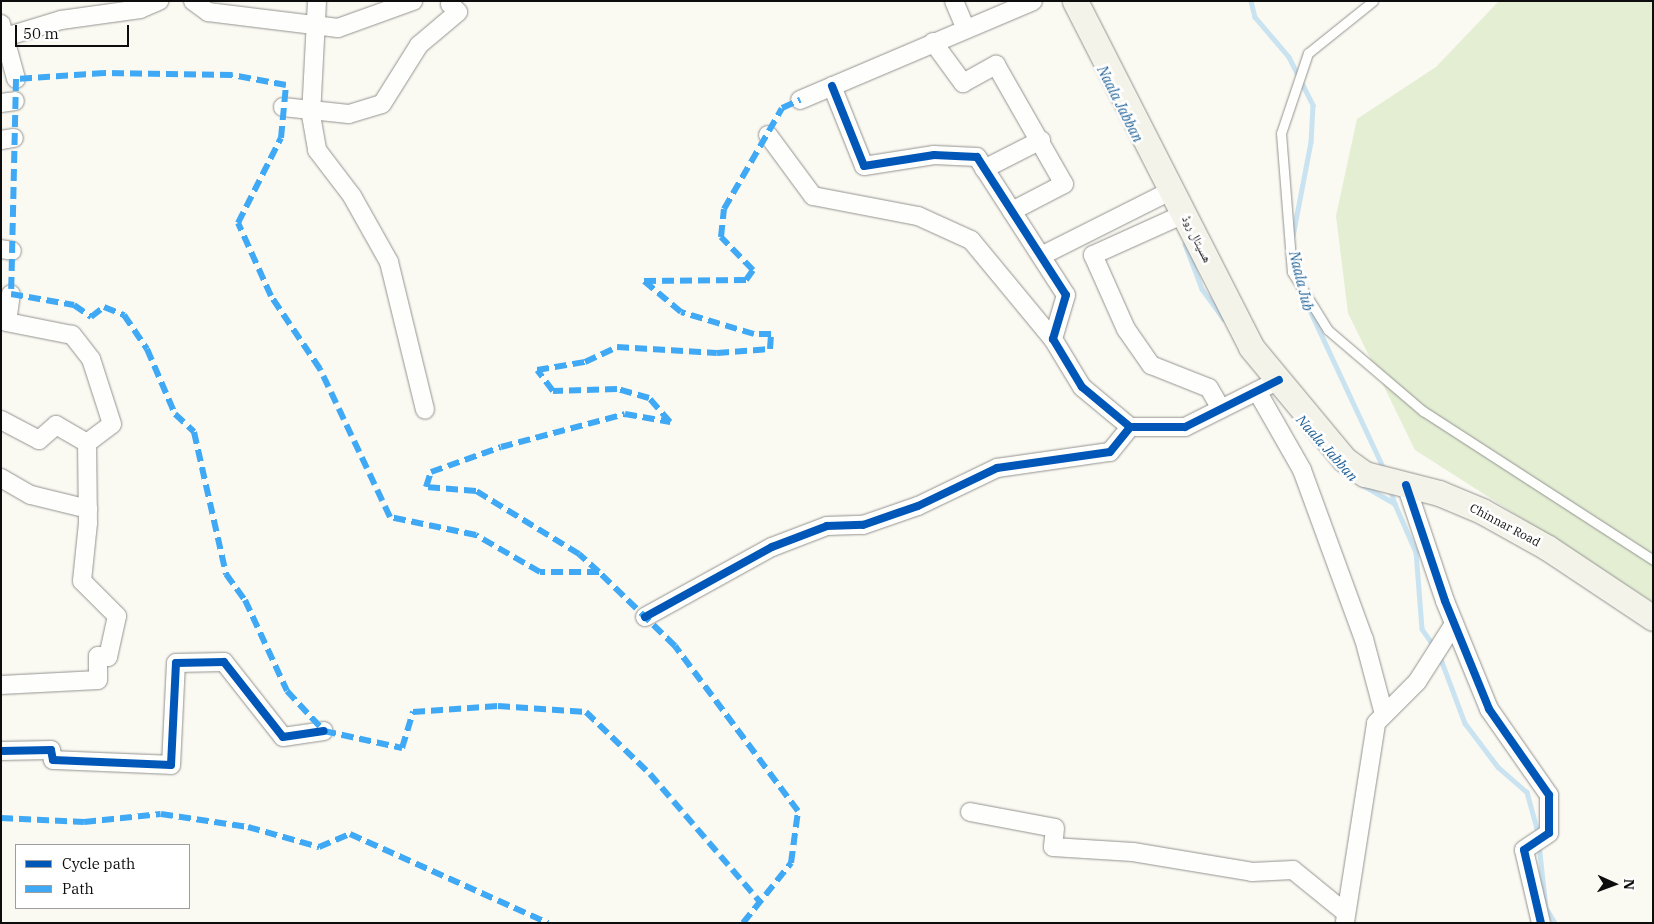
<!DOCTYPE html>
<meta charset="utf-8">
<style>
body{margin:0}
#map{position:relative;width:1654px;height:924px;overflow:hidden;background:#faf9f2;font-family:"IBM Plex Serif","Noto Naskh Arabic",serif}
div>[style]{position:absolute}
.green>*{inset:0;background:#e3eed3}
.stream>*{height:4.5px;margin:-2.25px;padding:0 2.25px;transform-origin:2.25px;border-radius:2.25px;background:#cae3f1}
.roads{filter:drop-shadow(0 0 1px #949390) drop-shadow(0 0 1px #949390)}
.lane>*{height:9px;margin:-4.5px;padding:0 4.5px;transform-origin:4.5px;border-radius:4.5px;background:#fefefd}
.street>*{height:18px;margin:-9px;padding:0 9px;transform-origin:9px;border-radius:9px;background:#fefefd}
.secondary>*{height:25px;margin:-12.5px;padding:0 12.5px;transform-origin:12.5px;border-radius:12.5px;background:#f4f3ea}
.quiet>*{height:6px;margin-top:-3px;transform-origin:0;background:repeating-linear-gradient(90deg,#3fa9f5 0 12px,transparent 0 18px)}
.cycleway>*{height:8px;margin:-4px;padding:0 4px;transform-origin:4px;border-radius:4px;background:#0057b8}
span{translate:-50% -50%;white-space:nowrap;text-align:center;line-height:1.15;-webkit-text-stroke:5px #fff;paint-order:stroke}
.street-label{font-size:12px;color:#0d0d0d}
.water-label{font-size:14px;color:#1f6095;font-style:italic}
.frame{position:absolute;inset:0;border:2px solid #0d0d0d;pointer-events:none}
.legend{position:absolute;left:15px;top:844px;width:175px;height:65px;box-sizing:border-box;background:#fff;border:1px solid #9e9e9e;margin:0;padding:6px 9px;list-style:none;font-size:15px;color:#0d0d0d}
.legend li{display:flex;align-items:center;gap:10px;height:25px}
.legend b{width:25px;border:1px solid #9e9e9e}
.north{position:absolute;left:1589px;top:859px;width:50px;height:50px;-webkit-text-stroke:4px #fff;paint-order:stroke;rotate:92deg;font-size:14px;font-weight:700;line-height:20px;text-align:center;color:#0d0d0d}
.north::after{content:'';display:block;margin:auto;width:18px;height:22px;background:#0d0d0d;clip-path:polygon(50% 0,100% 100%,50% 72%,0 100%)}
.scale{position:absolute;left:15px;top:25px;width:114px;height:22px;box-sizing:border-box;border:2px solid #0d0d0d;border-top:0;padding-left:6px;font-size:15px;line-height:18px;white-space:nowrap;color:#0d0d0d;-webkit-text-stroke:4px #fff;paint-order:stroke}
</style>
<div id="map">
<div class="green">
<i style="clip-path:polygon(1499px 1px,1653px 1px,1653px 602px,1415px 450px,1348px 313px,1336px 216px,1357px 119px,1436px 67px)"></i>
</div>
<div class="stream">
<i style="left:1251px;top:1px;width:16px;rotate:76deg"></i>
<i style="left:1255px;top:17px;width:52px;rotate:49.6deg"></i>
<i style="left:1289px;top:57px;width:54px;rotate:63.4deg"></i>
<i style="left:1313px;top:105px;width:37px;rotate:93deg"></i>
<i style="left:1311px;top:142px;width:96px;rotate:100.8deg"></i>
<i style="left:1185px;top:244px;width:48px;rotate:69.3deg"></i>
<i style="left:1202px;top:289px;width:37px;rotate:54deg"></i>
<i style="left:1294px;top:256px;width:23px;rotate:77deg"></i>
<i style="left:1302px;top:293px;width:196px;rotate:65deg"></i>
<i style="left:1361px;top:484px;width:39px;rotate:30deg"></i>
<i style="left:1395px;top:504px;width:52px;rotate:66.4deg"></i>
<i style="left:1416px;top:552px;width:77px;rotate:85.5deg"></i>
<i style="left:1422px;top:629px;width:21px;rotate:55deg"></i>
<i style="left:1390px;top:488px;width:17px;rotate:73deg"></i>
<i style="left:1439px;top:654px;width:74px;rotate:69.4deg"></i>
<i style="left:1465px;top:723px;width:55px;rotate:53.1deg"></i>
<i style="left:1498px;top:767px;width:38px;rotate:41deg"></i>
<i style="left:1527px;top:792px;width:46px;rotate:74.7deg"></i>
<i style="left:1539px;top:844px;width:64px;rotate:83.8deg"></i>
<i style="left:1546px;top:908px;width:17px;rotate:59deg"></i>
</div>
<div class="roads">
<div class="lane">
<i style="left:1373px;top:1px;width:83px;rotate:141.3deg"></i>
<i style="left:1308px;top:53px;width:84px;rotate:108.6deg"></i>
<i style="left:1281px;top:133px;width:139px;rotate:85.5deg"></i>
<i style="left:1292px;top:272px;width:68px;rotate:58.2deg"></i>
<i style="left:1328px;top:330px;width:125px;rotate:40.5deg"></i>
<i style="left:1423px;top:411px;width:274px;rotate:32.9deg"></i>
</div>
<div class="street">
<i style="left:193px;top:1px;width:19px;rotate:36deg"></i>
<i style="left:208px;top:12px;width:131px;rotate:7deg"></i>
<i style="left:338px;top:28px;width:80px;rotate:-19.8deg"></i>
<i style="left:317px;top:1px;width:114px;rotate:93deg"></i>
<i style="left:311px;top:115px;width:36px;rotate:80deg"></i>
<i style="left:317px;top:150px;width:58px;rotate:52.7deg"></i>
<i style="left:352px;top:196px;width:76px;rotate:60.7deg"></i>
<i style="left:389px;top:262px;width:152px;rotate:76.3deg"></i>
<i style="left:954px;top:1px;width:30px;rotate:67deg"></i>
<i style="left:1px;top:24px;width:57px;rotate:74.7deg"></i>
<i style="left:5px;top:37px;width:59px;rotate:-16.9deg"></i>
<i style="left:61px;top:20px;width:80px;rotate:-7.9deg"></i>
<i style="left:140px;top:9px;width:21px;rotate:-23deg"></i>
<i style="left:933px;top:42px;width:51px;rotate:53.8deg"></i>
<i style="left:963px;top:83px;width:38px;rotate:-29deg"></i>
<i style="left:996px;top:65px;width:137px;rotate:60.3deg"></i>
<i style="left:1064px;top:184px;width:59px;rotate:152.6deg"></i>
<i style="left:832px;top:86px;width:86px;rotate:68.2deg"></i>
<i style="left:864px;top:166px;width:71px;rotate:-8.9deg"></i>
<i style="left:934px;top:155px;width:43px;rotate:2.7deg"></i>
<i style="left:977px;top:157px;width:164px;rotate:57.2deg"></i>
<i style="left:1066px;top:295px;width:46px;rotate:106.5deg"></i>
<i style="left:1053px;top:339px;width:56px;rotate:58.9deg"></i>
<i style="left:1082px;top:387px;width:62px;rotate:39.8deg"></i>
<i style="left:1130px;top:427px;width:55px"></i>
<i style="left:1185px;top:427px;width:105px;rotate:-26.6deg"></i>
<i style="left:800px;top:100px;width:253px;rotate:-23deg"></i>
<i style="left:1px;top:103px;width:14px;rotate:-8deg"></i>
<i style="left:283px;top:107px;width:66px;rotate:6.1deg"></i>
<i style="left:349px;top:114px;width:34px;rotate:-17deg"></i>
<i style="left:382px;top:104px;width:70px;rotate:-57.9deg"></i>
<i style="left:419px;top:45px;width:51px;rotate:-40.2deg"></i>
<i style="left:458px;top:12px;width:11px;rotate:-135deg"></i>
<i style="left:450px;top:4px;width:4px;rotate:-56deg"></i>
<i style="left:768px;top:135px;width:76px;rotate:53.6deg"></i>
<i style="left:813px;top:196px;width:107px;rotate:10.8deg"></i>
<i style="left:918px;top:216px;width:58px;rotate:24.4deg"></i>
<i style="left:971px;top:240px;width:129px;rotate:50.4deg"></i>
<i style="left:1px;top:140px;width:13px;rotate:-9deg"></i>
<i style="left:984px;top:169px;width:64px;rotate:-27deg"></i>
<i style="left:1184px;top:214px;width:100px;rotate:155.7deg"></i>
<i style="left:1093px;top:255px;width:81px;rotate:66deg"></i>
<i style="left:1126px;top:329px;width:44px;rotate:55.2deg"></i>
<i style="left:1151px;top:365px;width:62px;rotate:21.6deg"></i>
<i style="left:1209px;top:388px;width:24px;rotate:60deg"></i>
<i style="left:1px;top:249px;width:11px;rotate:10deg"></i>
<i style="left:1041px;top:256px;width:147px;rotate:-26.7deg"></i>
<i style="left:1257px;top:391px;width:91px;rotate:60.3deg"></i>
<i style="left:1302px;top:470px;width:180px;rotate:69.9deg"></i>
<i style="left:1364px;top:639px;width:78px;rotate:75.1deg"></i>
<i style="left:1px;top:420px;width:43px;rotate:27.8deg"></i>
<i style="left:39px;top:440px;width:23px;rotate:-41deg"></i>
<i style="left:56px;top:425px;width:36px;rotate:30deg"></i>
<i style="left:87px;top:443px;width:31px;rotate:-37deg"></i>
<i style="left:112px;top:424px;width:68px;rotate:-107.9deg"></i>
<i style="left:91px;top:359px;width:31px;rotate:-128deg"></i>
<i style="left:72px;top:335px;width:66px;rotate:-168.7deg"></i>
<i style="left:7px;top:322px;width:28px;rotate:-82deg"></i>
<i style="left:1px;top:478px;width:34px;rotate:30deg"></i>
<i style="left:31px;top:495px;width:59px;rotate:13.8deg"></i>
<i style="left:1406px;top:485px;width:122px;rotate:71.4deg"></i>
<i style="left:1445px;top:601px;width:117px;rotate:67.8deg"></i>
<i style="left:1489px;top:709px;width:105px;rotate:55.1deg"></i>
<i style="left:1549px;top:795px;width:38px;rotate:90deg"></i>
<i style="left:1549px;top:833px;width:30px;rotate:146deg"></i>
<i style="left:1524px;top:850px;width:75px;rotate:76.9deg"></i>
<i style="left:645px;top:617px;width:145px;rotate:-28.9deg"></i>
<i style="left:772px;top:547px;width:59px;rotate:-20.9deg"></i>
<i style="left:827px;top:526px;width:36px;rotate:-2deg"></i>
<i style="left:863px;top:525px;width:58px;rotate:-19.1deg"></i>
<i style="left:918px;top:506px;width:88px;rotate:-25.7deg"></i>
<i style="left:997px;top:468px;width:114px;rotate:-8.1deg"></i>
<i style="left:1110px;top:452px;width:32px;rotate:-51deg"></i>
<i style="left:1px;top:685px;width:97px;rotate:-3deg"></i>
<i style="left:98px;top:680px;width:24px;rotate:-90deg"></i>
<i style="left:98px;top:656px;width:10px;rotate:6deg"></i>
<i style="left:108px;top:657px;width:42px;rotate:-77.6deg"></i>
<i style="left:117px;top:616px;width:49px;rotate:-135deg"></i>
<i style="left:82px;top:581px;width:58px;rotate:-84.1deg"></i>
<i style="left:88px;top:523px;width:80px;rotate:-90.7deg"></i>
<i style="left:1px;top:751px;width:50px;rotate:-1.1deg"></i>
<i style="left:51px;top:750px;width:10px;rotate:79deg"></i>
<i style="left:53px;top:760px;width:118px;rotate:2.4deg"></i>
<i style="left:171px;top:765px;width:102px;rotate:-87.2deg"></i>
<i style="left:176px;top:663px;width:48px;rotate:-1.2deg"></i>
<i style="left:224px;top:662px;width:95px;rotate:51.8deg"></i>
<i style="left:283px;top:737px;width:41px;rotate:-8.3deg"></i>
<i style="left:970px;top:812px;width:86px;rotate:10.7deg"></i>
<i style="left:1055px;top:828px;width:19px;rotate:96deg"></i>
<i style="left:1053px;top:847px;width:80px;rotate:3.6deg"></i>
<i style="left:1133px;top:852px;width:121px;rotate:9.5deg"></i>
<i style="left:1252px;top:872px;width:41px;rotate:-2.8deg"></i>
<i style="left:1293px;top:870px;width:68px;rotate:39.1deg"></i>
<i style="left:1345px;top:922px;width:201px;rotate:-81.1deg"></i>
<i style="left:1376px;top:723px;width:58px;rotate:-45deg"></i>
<i style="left:1417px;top:682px;width:69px;rotate:-57.5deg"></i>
</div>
<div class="secondary">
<i style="left:1075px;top:1px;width:388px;rotate:63deg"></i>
<i style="left:1251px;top:347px;width:146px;rotate:50.3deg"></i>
<i style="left:1344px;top:459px;width:26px;rotate:36deg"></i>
<i style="left:1365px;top:474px;width:76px;rotate:14.4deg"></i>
<i style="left:1439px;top:493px;width:47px;rotate:22.7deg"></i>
<i style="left:1482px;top:511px;width:76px;rotate:29.3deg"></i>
<i style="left:1548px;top:548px;width:126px;rotate:33.7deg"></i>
</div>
</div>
<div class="quiet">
<i style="left:599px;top:572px;width:27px;rotate:-138deg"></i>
<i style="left:579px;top:554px;width:121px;rotate:-148.5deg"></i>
<i style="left:476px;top:491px;width:50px;rotate:-175.4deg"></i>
<i style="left:426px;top:487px;width:16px;rotate:-72deg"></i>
<i style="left:431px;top:472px;width:74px;rotate:-19.7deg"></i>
<i style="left:501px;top:447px;width:128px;rotate:-14.9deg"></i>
<i style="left:625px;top:414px;width:46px;rotate:10.1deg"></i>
<i style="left:670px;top:422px;width:32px;rotate:-131deg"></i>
<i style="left:649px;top:398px;width:33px;rotate:-164deg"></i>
<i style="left:617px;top:389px;width:64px;rotate:178.2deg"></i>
<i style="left:553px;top:391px;width:26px;rotate:-127deg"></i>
<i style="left:537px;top:370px;width:49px;rotate:-9.5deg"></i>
<i style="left:585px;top:362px;width:35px;rotate:-25deg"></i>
<i style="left:617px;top:347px;width:100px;rotate:3.4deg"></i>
<i style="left:717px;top:353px;width:53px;rotate:-4.3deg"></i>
<i style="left:770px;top:349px;width:15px;rotate:-86deg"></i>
<i style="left:771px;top:334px;width:17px;rotate:180deg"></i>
<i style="left:754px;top:334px;width:76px;rotate:-163.2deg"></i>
<i style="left:681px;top:312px;width:48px;rotate:-140deg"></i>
<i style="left:644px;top:281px;width:102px;rotate:-0.6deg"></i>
<i style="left:746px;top:280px;width:12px;rotate:-55deg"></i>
<i style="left:753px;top:270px;width:46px;rotate:-134.1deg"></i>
<i style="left:721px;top:237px;width:28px;rotate:-84deg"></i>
<i style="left:724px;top:209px;width:116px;rotate:-60.1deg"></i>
<i style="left:782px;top:108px;width:20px;rotate:-24deg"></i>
<i style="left:1px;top:818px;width:83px;rotate:2.8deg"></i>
<i style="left:84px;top:822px;width:77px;rotate:-5.9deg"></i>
<i style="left:161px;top:814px;width:88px;rotate:8.5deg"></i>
<i style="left:248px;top:827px;width:74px;rotate:15.7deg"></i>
<i style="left:319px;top:847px;width:34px;rotate:-23deg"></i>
<i style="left:350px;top:834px;width:217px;rotate:24.2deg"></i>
<i style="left:743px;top:923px;width:77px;rotate:-51.3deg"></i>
<i style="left:791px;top:863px;width:52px;rotate:-82.3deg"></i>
<i style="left:798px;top:811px;width:206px;rotate:-126.7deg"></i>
<i style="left:675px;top:646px;width:106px;rotate:-135.8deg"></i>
<i style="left:599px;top:572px;width:59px;rotate:180deg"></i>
<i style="left:540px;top:572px;width:74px;rotate:-150deg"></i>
<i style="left:476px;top:535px;width:88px;rotate:-168.2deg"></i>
<i style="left:390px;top:517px;width:164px;rotate:-115.3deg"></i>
<i style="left:320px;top:369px;width:88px;rotate:-123.9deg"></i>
<i style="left:271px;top:296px;width:80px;rotate:-114.3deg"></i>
<i style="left:238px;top:223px;width:95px;rotate:-63.2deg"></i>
<i style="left:281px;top:138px;width:53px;rotate:-84.6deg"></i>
<i style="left:286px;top:85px;width:55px;rotate:-169.5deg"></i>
<i style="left:232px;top:75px;width:128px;rotate:-179.1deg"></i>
<i style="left:104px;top:73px;width:88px;rotate:176.1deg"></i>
<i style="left:16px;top:79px;width:215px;rotate:91.3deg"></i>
<i style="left:11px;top:294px;width:64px;rotate:9.9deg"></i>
<i style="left:74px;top:305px;width:21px;rotate:35deg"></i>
<i style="left:91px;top:317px;width:16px;rotate:-38deg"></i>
<i style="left:104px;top:307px;width:22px;rotate:22deg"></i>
<i style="left:124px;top:315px;width:41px;rotate:55.9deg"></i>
<i style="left:147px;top:349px;width:71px;rotate:66.7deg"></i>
<i style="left:175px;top:414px;width:26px;rotate:43deg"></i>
<i style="left:194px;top:432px;width:146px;rotate:77.3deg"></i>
<i style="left:226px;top:574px;width:32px;rotate:54deg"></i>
<i style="left:245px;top:600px;width:100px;rotate:65.2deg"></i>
<i style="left:287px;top:691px;width:54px;rotate:47.2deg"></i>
<i style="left:324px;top:731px;width:80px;rotate:12.3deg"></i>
<i style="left:402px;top:748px;width:38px;rotate:-73deg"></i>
<i style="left:413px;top:712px;width:85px;rotate:-4deg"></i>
<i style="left:498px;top:706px;width:88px;rotate:3.9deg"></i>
<i style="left:586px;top:712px;width:89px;rotate:44.1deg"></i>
<i style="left:650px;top:774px;width:169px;rotate:49.3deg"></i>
</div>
<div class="cycleway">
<i style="left:832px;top:86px;width:86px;rotate:68.2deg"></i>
<i style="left:864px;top:166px;width:71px;rotate:-8.9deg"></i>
<i style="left:934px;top:155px;width:43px;rotate:2.7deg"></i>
<i style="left:977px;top:157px;width:164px;rotate:57.2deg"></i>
<i style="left:1066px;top:295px;width:46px;rotate:106.5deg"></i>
<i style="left:1053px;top:339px;width:56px;rotate:58.9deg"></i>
<i style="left:1082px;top:387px;width:62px;rotate:39.8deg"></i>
<i style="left:1130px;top:427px;width:55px"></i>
<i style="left:1185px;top:427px;width:105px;rotate:-26.6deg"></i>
<i style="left:1406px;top:485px;width:122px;rotate:71.4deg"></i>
<i style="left:1445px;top:601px;width:117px;rotate:67.8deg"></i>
<i style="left:1489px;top:709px;width:105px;rotate:55.1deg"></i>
<i style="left:1549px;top:795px;width:38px;rotate:90deg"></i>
<i style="left:1549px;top:833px;width:30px;rotate:146deg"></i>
<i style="left:1524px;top:850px;width:75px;rotate:76.9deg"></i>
<i style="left:645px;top:617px;width:145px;rotate:-28.9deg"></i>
<i style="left:772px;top:547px;width:59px;rotate:-20.9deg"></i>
<i style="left:827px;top:526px;width:36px;rotate:-2deg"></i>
<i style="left:863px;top:525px;width:58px;rotate:-19.1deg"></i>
<i style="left:918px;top:506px;width:88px;rotate:-25.7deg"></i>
<i style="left:997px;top:468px;width:114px;rotate:-8.1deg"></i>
<i style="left:1110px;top:452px;width:32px;rotate:-51deg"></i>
<i style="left:1px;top:751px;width:50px;rotate:-1.1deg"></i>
<i style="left:51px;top:750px;width:10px;rotate:79deg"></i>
<i style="left:53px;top:760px;width:118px;rotate:2.4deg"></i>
<i style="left:171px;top:765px;width:102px;rotate:-87.2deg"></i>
<i style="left:176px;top:663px;width:48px;rotate:-1.2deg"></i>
<i style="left:224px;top:662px;width:95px;rotate:51.8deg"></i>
<i style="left:283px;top:737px;width:41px;rotate:-8.3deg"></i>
</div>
<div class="street-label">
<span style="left:1197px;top:239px;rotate:63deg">ھسپتال روڈ</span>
<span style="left:1505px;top:525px;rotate:28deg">Chinnar Road</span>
</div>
<div class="water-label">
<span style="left:1120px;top:104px;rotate:63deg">Naala Jabban</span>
<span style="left:1301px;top:281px;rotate:76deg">Naala Jub</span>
<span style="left:1327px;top:448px;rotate:48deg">Naala Jabban</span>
</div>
<div class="frame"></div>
<ul class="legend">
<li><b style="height:6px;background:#0057b8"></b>Cycle path</li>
<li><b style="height:6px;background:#3fa9f5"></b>Path</li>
</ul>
<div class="north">N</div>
<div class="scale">50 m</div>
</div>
